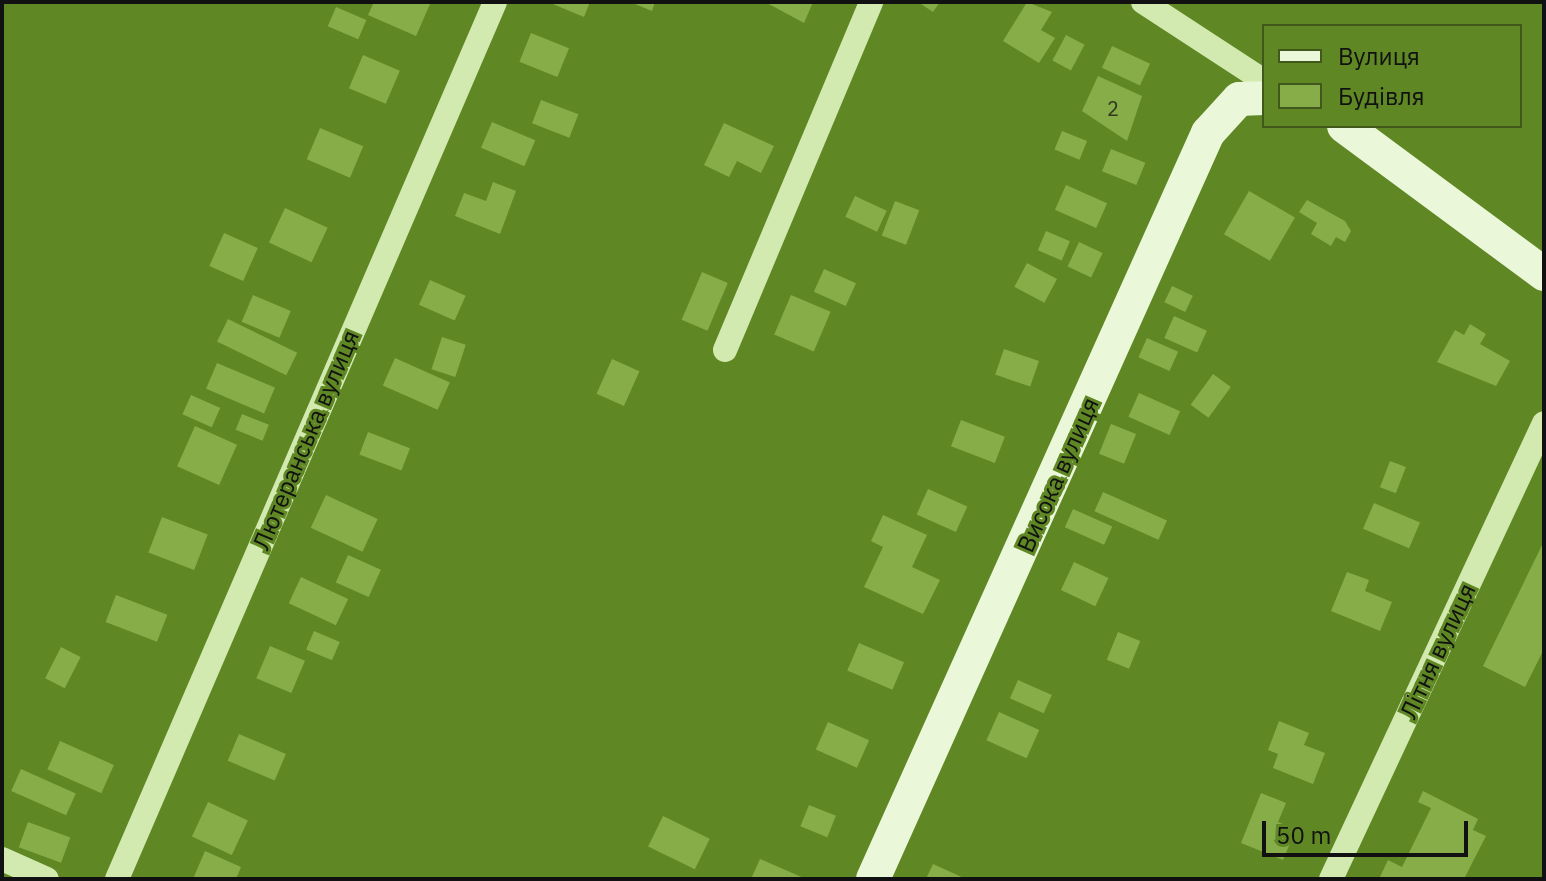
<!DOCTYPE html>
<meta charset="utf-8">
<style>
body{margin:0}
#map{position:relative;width:1546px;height:881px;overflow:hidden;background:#5f8724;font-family:"IBM Plex Sans",sans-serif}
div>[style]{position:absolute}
.building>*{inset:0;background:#86ad48;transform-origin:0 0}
.street>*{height:24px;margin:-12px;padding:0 12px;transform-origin:12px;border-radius:12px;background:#d2e9af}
.secondary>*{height:34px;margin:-17px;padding:0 17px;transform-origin:17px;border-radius:17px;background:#ebf7d9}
span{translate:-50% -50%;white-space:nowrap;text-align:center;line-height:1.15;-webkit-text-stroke:6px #5f8724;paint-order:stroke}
.number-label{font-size:20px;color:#2e381f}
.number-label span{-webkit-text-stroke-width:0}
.street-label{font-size:24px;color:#111}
.frame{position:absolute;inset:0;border:4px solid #111;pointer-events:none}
.legend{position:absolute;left:1262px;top:24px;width:260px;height:104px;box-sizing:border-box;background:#5f8724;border:2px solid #40581c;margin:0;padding:10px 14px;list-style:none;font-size:24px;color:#111}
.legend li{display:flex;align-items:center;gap:16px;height:40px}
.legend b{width:40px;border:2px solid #40581c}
.scale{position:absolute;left:1262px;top:821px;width:206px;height:36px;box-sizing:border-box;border:4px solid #111;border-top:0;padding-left:10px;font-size:24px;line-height:28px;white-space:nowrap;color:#111;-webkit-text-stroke:6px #5f8724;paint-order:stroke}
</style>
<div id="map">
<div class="building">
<i style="clip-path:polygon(374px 2px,426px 2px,430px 4px,416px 36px,368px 15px)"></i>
<i style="clip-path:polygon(548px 2px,590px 2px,584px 17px)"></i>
<i style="clip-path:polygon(630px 2px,655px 2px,652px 11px)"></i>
<i style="clip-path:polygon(765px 2px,813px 2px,804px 23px)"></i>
<i style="clip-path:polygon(918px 2px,940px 2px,933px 12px)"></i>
<i style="clip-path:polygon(1027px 2px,1052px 12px,1041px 30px,1055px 38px,1039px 63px,1003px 41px)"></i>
<i style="left:336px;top:7px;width:33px;height:21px;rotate:23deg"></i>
<i style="left:531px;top:33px;width:41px;height:31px;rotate:22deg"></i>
<i style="left:1066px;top:35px;width:21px;height:29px;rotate:28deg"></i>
<i style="left:1112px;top:46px;width:42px;height:24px;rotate:25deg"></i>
<i style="left:363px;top:55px;width:40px;height:36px;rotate:23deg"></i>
<i style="clip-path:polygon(1098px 76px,1142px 96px,1127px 141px,1082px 111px)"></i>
<i style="left:541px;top:100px;width:40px;height:25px;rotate:21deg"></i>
<i style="left:492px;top:122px;width:47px;height:28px;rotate:23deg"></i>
<i style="clip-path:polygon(724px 123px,774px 146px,761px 173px,737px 161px,729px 177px,704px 165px)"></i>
<i style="left:320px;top:128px;width:47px;height:34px;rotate:23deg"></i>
<i style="left:1062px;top:131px;width:27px;height:20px;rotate:22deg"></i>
<i style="left:1111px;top:149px;width:37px;height:24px;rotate:22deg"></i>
<i style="clip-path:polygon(493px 182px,516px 191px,500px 234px,455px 216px,464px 193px,486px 201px)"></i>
<i style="left:1066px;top:185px;width:45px;height:27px;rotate:24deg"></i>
<i style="left:1249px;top:191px;width:53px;height:50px;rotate:30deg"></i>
<i style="left:855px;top:196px;width:35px;height:23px;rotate:25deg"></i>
<i style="clip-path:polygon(1307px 200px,1345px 221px,1351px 231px,1345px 242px,1336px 237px,1331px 246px,1311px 234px,1317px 223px,1299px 212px)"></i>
<i style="left:895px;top:201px;width:26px;height:37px;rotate:21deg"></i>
<i style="left:285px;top:208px;width:47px;height:38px;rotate:25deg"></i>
<i style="left:1046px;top:231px;width:26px;height:21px;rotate:23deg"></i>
<i style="left:224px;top:233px;width:37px;height:36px;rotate:24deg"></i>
<i style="left:1079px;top:242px;width:26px;height:27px;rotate:25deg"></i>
<i style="left:1027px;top:263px;width:34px;height:27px;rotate:28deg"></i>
<i style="left:824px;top:269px;width:35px;height:25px;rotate:24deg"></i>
<i style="left:702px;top:272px;width:28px;height:52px;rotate:23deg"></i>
<i style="left:430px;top:280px;width:39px;height:27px;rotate:24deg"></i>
<i style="left:1172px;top:286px;width:23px;height:18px;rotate:25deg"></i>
<i style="left:253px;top:295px;width:41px;height:29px;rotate:23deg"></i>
<i style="left:791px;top:295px;width:43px;height:43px;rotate:23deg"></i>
<i style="left:1174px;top:316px;width:36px;height:24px;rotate:24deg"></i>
<i style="left:228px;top:319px;width:77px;height:25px;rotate:26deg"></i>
<i style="clip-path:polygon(1470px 324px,1486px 334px,1480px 344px,1510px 361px,1496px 386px,1437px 362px,1455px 330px,1464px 335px)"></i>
<i style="left:442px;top:337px;width:25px;height:34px;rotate:18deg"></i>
<i style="left:1147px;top:338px;width:34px;height:21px;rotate:24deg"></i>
<i style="left:1004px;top:349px;width:37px;height:27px;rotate:19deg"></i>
<i style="left:395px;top:358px;width:60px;height:30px;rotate:24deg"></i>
<i style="left:612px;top:359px;width:30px;height:38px;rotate:24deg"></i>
<i style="left:217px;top:363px;width:63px;height:28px;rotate:23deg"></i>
<i style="left:1213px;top:374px;width:22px;height:38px;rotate:36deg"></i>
<i style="left:1139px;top:393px;width:45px;height:26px;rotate:24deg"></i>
<i style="left:191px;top:395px;width:32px;height:21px;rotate:24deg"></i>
<i style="left:242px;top:414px;width:29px;height:17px;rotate:22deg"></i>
<i style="left:961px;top:420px;width:47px;height:28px;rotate:21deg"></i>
<i style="left:1111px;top:424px;width:27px;height:32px;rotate:22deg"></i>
<i style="left:195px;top:426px;width:46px;height:44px;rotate:24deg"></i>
<i style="left:368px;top:432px;width:45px;height:24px;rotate:21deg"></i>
<i style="left:1390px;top:461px;width:17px;height:28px;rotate:21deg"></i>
<i style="left:928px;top:489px;width:43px;height:28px;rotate:24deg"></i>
<i style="left:1103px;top:492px;width:70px;height:21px;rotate:24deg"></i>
<i style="left:326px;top:495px;width:57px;height:36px;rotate:25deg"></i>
<i style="left:1374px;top:503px;width:50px;height:28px;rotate:23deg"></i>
<i style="left:1073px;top:509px;width:43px;height:20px;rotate:24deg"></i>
<i style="clip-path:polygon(883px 515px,927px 535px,912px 567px,940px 580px,923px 614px,864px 587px,883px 547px,871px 541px)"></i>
<i style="left:162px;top:517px;width:49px;height:38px;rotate:21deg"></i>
<i style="clip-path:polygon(1544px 541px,1544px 649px,1525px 687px,1483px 666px)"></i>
<i style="left:348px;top:555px;width:36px;height:30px;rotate:24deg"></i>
<i style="left:1074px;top:562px;width:38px;height:31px;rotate:25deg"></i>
<i style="clip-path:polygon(1347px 572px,1369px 580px,1365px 591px,1392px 602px,1380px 631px,1331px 611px)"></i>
<i style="left:301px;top:577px;width:52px;height:29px;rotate:25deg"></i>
<i style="left:116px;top:595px;width:55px;height:29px;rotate:21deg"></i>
<i style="left:314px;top:631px;width:28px;height:20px;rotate:23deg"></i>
<i style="left:1118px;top:632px;width:24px;height:30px;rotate:22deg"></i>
<i style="left:859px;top:643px;width:49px;height:30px;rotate:23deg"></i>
<i style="left:270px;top:646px;width:38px;height:35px;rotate:23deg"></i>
<i style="left:61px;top:647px;width:22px;height:35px;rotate:27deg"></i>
<i style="left:1018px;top:680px;width:37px;height:20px;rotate:24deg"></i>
<i style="left:999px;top:712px;width:44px;height:31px;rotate:24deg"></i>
<i style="clip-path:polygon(1279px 721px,1309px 733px,1304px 745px,1325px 753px,1313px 784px,1273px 768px,1278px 754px,1268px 750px)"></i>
<i style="left:828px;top:722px;width:45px;height:30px;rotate:24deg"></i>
<i style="left:239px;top:734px;width:51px;height:29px;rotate:23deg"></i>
<i style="left:60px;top:741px;width:59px;height:31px;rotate:24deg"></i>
<i style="left:21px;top:769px;width:60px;height:24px;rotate:24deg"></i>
<i style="clip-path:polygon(1423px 791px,1478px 819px,1473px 830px,1486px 836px,1464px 879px,1379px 879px,1388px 860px,1402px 867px,1431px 808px,1418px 802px)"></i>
<i style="clip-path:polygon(1261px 793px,1286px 803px,1278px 822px,1296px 829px,1283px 860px,1241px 843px)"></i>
<i style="left:208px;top:802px;width:44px;height:38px;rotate:25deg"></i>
<i style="left:809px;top:805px;width:29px;height:23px;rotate:22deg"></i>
<i style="left:663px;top:816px;width:52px;height:34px;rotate:26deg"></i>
<i style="left:28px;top:822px;width:45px;height:27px;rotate:20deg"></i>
<i style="clip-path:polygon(205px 851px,241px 867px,236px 879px,193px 879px)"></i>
<i style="clip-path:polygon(760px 859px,806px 879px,751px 879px)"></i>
<i style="clip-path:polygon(933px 864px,966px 879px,926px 879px)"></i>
</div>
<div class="street">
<i style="left:1143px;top:2px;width:145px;rotate:33.1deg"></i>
<i style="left:725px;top:350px;width:377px;rotate:-67.2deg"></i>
<i style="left:2px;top:859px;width:49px;rotate:24deg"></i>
<i style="left:117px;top:879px;width:955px;rotate:-66.68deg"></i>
<i style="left:1331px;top:879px;width:503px;rotate:-64.96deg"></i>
</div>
<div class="secondary">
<i style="left:1344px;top:126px;width:249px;rotate:36.5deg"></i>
<i style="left:873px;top:879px;width:818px;rotate:-65.82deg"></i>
<i style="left:1208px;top:133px;width:46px;rotate:-47.6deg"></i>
<i style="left:1239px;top:99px;width:25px;rotate:-2deg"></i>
</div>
<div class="number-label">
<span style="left:1113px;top:108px">2</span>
</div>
<div class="street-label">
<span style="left:306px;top:440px;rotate:-67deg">Лютеранська вулиця</span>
<span style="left:1058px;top:475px;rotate:-66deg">Висока вулиця</span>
<span style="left:1438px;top:651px;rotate:-65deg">Літня вулиця</span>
</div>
<div class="frame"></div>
<ul class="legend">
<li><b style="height:10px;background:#ebf7d9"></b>Вулиця</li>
<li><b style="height:22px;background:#86ad48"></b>Будівля</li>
</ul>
<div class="scale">50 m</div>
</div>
